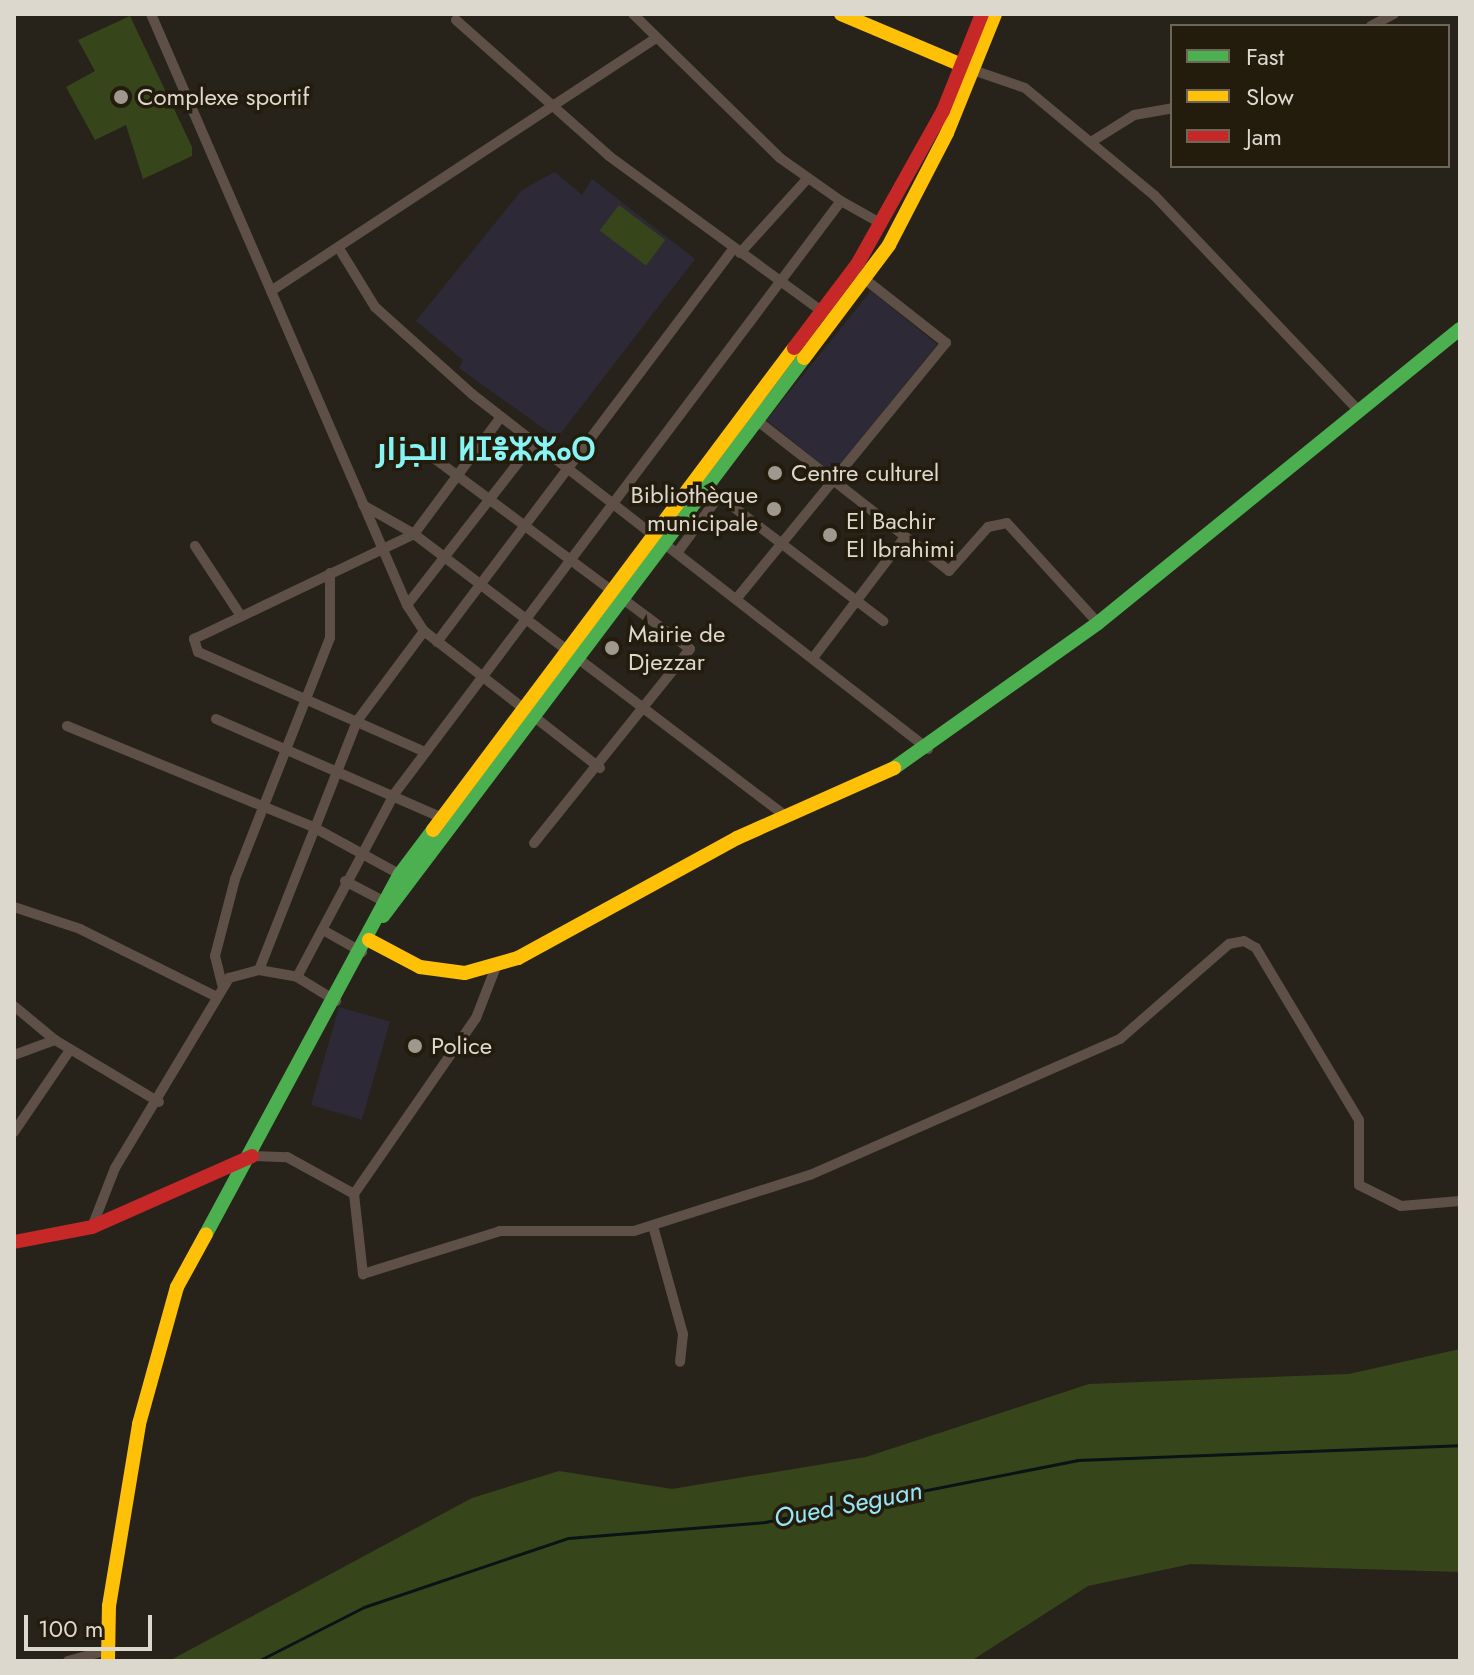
<!DOCTYPE html>
<meta charset="utf-8">
<style>
body{margin:0}
#map{position:relative;width:1474px;height:1675px;overflow:hidden;background:#27231b;font-family:Jost,Cairo,"Noto Sans Tifinagh",sans-serif}
div>[style]{position:absolute}
.education>*{inset:0;background:#2e2936;transform-origin:0 0}
.green>*{inset:0;background:#37461a;transform-origin:0 0}
.stream>*{height:3px;margin:-1.5px;padding:0 1.5px;transform-origin:1.5px;border-radius:1.5px;background:#081416}
.street>*{height:10px;margin:-5px;padding:0 5px;transform-origin:5px;border-radius:5px;background:#5e5046}
.fast>*{height:14px;margin:-7px;padding:0 7px;transform-origin:7px;border-radius:7px;background:#4caf50}
.slow>*{height:14px;margin:-7px;padding:0 7px;transform-origin:7px;border-radius:7px;background:#ffc107}
.jam>*{height:14px;margin:-7px;padding:0 7px;transform-origin:7px;border-radius:7px;background:#c62828}
.dots>*{width:22px;height:22px;translate:-50% -50%;box-sizing:border-box;border:4px solid #231b0c;border-radius:50%}
span{translate:-50% -50%;white-space:nowrap;text-align:center;line-height:1.15;-webkit-text-stroke:7px #231b0c;paint-order:stroke}
.poi-label{font-size:24px;color:#ddd8ce}
.left{translate:0 -50%;text-align:left}
.right{translate:-100% -50%;text-align:right}
.water-label{font-size:26px;color:#96e6f8;font-style:italic}
.district-label{font-size:32px;color:#87f3f3;font-weight:700}
.frame{position:absolute;inset:0;border:16px solid #ddd8ce;pointer-events:none}
.legend{position:absolute;left:1170px;top:24px;width:280px;height:144px;box-sizing:border-box;background:#231b0c;border:2px solid #6d675a;margin:0;padding:10px 14px;list-style:none;font-size:24px;color:#ddd8ce}
.legend li{display:flex;align-items:center;gap:16px;height:40px}
.legend b{width:40px;border:2px solid #6d675a}
.scale{position:absolute;left:24px;top:1615px;width:128px;height:36px;box-sizing:border-box;border:4px solid #ddd8ce;border-top:0;padding-left:10px;font-size:24px;line-height:28px;white-space:nowrap;color:#ddd8ce;-webkit-text-stroke:6px #231b0c;paint-order:stroke}
</style>
<div id="map">
<div class="education">
<i style="clip-path:polygon(555px 172px,582px 195px,592px 179px,695px 259px,557px 438px,459px 368px,463px 360px,416px 321px,522px 190px)"></i>
<i style="left:871px;top:291px;width:85px;height:166px;rotate:39deg"></i>
<i style="left:339px;top:1007px;width:53px;height:102px;rotate:16deg"></i>
</div>
<div class="green">
<i style="clip-path:polygon(130px 16px,192px 147px,192px 156px,143px 179px,126px 125px,95px 140px,66px 87px,95px 71px,78px 40px)"></i>
<i style="left:619px;top:205px;width:58px;height:32px;rotate:37deg"></i>
<i style="clip-path:polygon(1460px 1349px,1460px 1572px,1191px 1564px,1088px 1586px,971px 1661px,169px 1661px,472px 1498px,559px 1471px,672px 1489px,866px 1457px,1089px 1384px,1349px 1374px)"></i>
</div>
<div class="stream">
<i style="left:258px;top:1661px;width:119px;rotate:-27deg"></i>
<i style="left:364px;top:1607px;width:215px;rotate:-18.7deg"></i>
<i style="left:568px;top:1538px;width:198px;rotate:-4.6deg"></i>
<i style="left:765px;top:1522px;width:318px;rotate:-11.2deg"></i>
<i style="left:1077px;top:1460px;width:383px;rotate:-2.2deg"></i>
</div>
<div class="street">
<i style="left:151px;top:14px;width:644px;rotate:66.58deg"></i>
<i style="left:407px;top:605px;width:31px;rotate:57deg"></i>
<i style="left:424px;top:631px;width:223px;rotate:37.9deg"></i>
<i style="left:633px;top:14px;width:206px;rotate:44.4deg"></i>
<i style="left:780px;top:158px;width:75px;rotate:35.2deg"></i>
<i style="left:456px;top:20px;width:205px;rotate:41.6deg"></i>
<i style="left:609px;top:156px;width:266px;rotate:36.1deg"></i>
<i style="left:1371px;top:26px;width:26px;rotate:-28deg"></i>
<i style="left:967px;top:68px;width:61px;rotate:19deg"></i>
<i style="left:1025px;top:88px;width:168px;rotate:39.7deg"></i>
<i style="left:1154px;top:195px;width:295px;rotate:46.5deg"></i>
<i style="left:1091px;top:142px;width:51px;rotate:-32.1deg"></i>
<i style="left:1134px;top:115px;width:39px;rotate:-10deg"></i>
<i style="left:340px;top:250px;width:67px;rotate:58.4deg"></i>
<i style="left:375px;top:307px;width:130px;rotate:41.9deg"></i>
<i style="left:472px;top:394px;width:578px;rotate:37.9deg"></i>
<i style="left:740px;top:253px;width:101px;rotate:-47.8deg"></i>
<i style="left:271px;top:291px;width:461px;rotate:-33.3deg"></i>
<i style="left:754px;top:418px;width:248px;rotate:38.1deg"></i>
<i style="left:949px;top:571px;width:59px;rotate:-48.4deg"></i>
<i style="left:988px;top:527px;width:19px;rotate:-12deg"></i>
<i style="left:1007px;top:523px;width:135px;rotate:47.7deg"></i>
<i style="left:423px;top:450px;width:333px;rotate:36.7deg"></i>
<i style="left:690px;top:649px;width:249px;rotate:128.8deg"></i>
<i style="left:706px;top:486px;width:223px;rotate:37.3deg"></i>
<i style="left:363px;top:505px;width:59px;rotate:29.6deg"></i>
<i style="left:414px;top:534px;width:467px;rotate:37.2deg"></i>
<i style="left:195px;top:546px;width:84px;rotate:56.7deg"></i>
<i style="left:677px;top:553px;width:71px;rotate:-53.6deg"></i>
<i style="left:737px;top:598px;width:330px;rotate:-50.7deg"></i>
<i style="left:946px;top:343px;width:108px;rotate:-141.8deg"></i>
<i style="left:407px;top:605px;width:209px;rotate:-52deg"></i>
<i style="left:437px;top:642px;width:492px;rotate:-53deg"></i>
<i style="left:813px;top:658px;width:151px;rotate:-52.8deg"></i>
<i style="left:216px;top:719px;width:250px;rotate:23.6deg"></i>
<i style="left:67px;top:726px;width:266px;rotate:22.3deg"></i>
<i style="left:313px;top:827px;width:102px;rotate:28.6deg"></i>
<i style="left:425px;top:752px;width:248px;rotate:-156.2deg"></i>
<i style="left:198px;top:652px;width:14px;rotate:-107deg"></i>
<i style="left:194px;top:639px;width:244px;rotate:-25.5deg"></i>
<i style="left:414px;top:534px;width:146px;rotate:-53.4deg"></i>
<i style="left:345px;top:881px;width:50px;rotate:27.6deg"></i>
<i style="left:14px;top:907px;width:70px;rotate:18.4deg"></i>
<i style="left:80px;top:929px;width:153px;rotate:26.4deg"></i>
<i style="left:323px;top:930px;width:45px;rotate:29.4deg"></i>
<i style="left:259px;top:970px;width:268px;rotate:-68.5deg"></i>
<i style="left:357px;top:721px;width:112px;rotate:-53.3deg"></i>
<i style="left:297px;top:977px;width:208px;rotate:-62deg"></i>
<i style="left:395px;top:793px;width:741px;rotate:-53.01deg"></i>
<i style="left:841px;top:201px;width:47px;rotate:29.3deg"></i>
<i style="left:222px;top:984px;width:29px;rotate:-104deg"></i>
<i style="left:215px;top:956px;width:80px;rotate:-75.4deg"></i>
<i style="left:235px;top:879px;width:259px;rotate:-68.5deg"></i>
<i style="left:330px;top:638px;width:65px;rotate:-90deg"></i>
<i style="left:14px;top:1006px;width:53px;rotate:39.7deg"></i>
<i style="left:55px;top:1040px;width:121px;rotate:30.8deg"></i>
<i style="left:14px;top:1055px;width:44px;rotate:-20.1deg"></i>
<i style="left:14px;top:1132px;width:99px;rotate:-55.7deg"></i>
<i style="left:252px;top:1156px;width:35px;rotate:2deg"></i>
<i style="left:287px;top:1157px;width:77px;rotate:28.9deg"></i>
<i style="left:354px;top:1194px;width:81px;rotate:83.6deg"></i>
<i style="left:363px;top:1274px;width:144px;rotate:-17.4deg"></i>
<i style="left:500px;top:1231px;width:134px"></i>
<i style="left:634px;top:1231px;width:185px;rotate:-17.7deg"></i>
<i style="left:810px;top:1175px;width:339px;rotate:-23.7deg"></i>
<i style="left:1120px;top:1039px;width:145px;rotate:-41.1deg"></i>
<i style="left:1229px;top:944px;width:15px;rotate:-11deg"></i>
<i style="left:1244px;top:941px;width:14px;rotate:30deg"></i>
<i style="left:1256px;top:948px;width:200px;rotate:59.1deg"></i>
<i style="left:1359px;top:1120px;width:65px;rotate:90deg"></i>
<i style="left:1359px;top:1185px;width:47px;rotate:26.6deg"></i>
<i style="left:1401px;top:1206px;width:59px;rotate:-4.8deg"></i>
<i style="left:354px;top:1194px;width:214px;rotate:-55.3deg"></i>
<i style="left:476px;top:1018px;width:58px;rotate:-68.7deg"></i>
<i style="left:653px;top:1226px;width:112px;rotate:74.5deg"></i>
<i style="left:683px;top:1334px;width:28px;rotate:96deg"></i>
<i style="left:92px;top:1227px;width:63px;rotate:-68.7deg"></i>
<i style="left:115px;top:1168px;width:222px;rotate:-59deg"></i>
<i style="left:229px;top:978px;width:31px;rotate:-15deg"></i>
<i style="left:259px;top:970px;width:39px;rotate:10deg"></i>
<i style="left:297px;top:977px;width:46px;rotate:31.6deg"></i>
<i style="left:68px;top:1661px;width:41px;rotate:-15.4deg"></i>
</div>
<div class="fast">
<i style="left:894px;top:768px;width:250px;rotate:-35.4deg"></i>
<i style="left:1098px;top:623px;width:466px;rotate:-39.1deg"></i>
<i style="left:383px;top:916px;width:699px;rotate:-52.97deg"></i>
<i style="left:206px;top:1234px;width:409px;rotate:-61.7deg"></i>
<i style="left:400px;top:874px;width:55px;rotate:-53.1deg"></i>
</div>
<div class="slow">
<i style="left:841px;top:14px;width:131px;rotate:22.9deg"></i>
<i style="left:804px;top:358px;width:141px;rotate:-53deg"></i>
<i style="left:889px;top:245px;width:126px;rotate:-62.6deg"></i>
<i style="left:947px;top:133px;width:128px;rotate:-68deg"></i>
<i style="left:433px;top:830px;width:602px;rotate:-53.17deg"></i>
<i style="left:369px;top:940px;width:58px;rotate:27.9deg"></i>
<i style="left:420px;top:967px;width:45px;rotate:7.6deg"></i>
<i style="left:465px;top:973px;width:55px;rotate:-15.8deg"></i>
<i style="left:518px;top:958px;width:250px;rotate:-28.7deg"></i>
<i style="left:737px;top:838px;width:172px;rotate:-24deg"></i>
<i style="left:108px;top:1661px;width:55px;rotate:-89deg"></i>
<i style="left:109px;top:1606px;width:184px;rotate:-80.6deg"></i>
<i style="left:139px;top:1424px;width:142px;rotate:-74.5deg"></i>
<i style="left:177px;top:1287px;width:60px;rotate:-61.3deg"></i>
</div>
<div class="jam">
<i style="left:794px;top:348px;width:106px;rotate:-53deg"></i>
<i style="left:858px;top:263px;width:174px;rotate:-60.8deg"></i>
<i style="left:943px;top:111px;width:105px;rotate:-68.1deg"></i>
<i style="left:14px;top:1242px;width:79px;rotate:-10.9deg"></i>
<i style="left:92px;top:1227px;width:175px;rotate:-23.9deg"></i>
</div>
<div class="dots">
<i style="left:121px;top:97px;background:#9d998f"></i>
<i style="left:775px;top:473px;background:#9d998f"></i>
<i style="left:774px;top:509px;background:#9d998f"></i>
<i style="left:830px;top:535px;background:#9d998f"></i>
<i style="left:612px;top:648px;background:#9d998f"></i>
<i style="left:415px;top:1046px;background:#9d998f"></i>
</div>
<div class="poi-label">
<span class="left" style="left:137px;top:97px">Complexe sportif</span>
<span class="left" style="left:791px;top:473px">Centre culturel</span>
<span class="right" style="left:758px;top:509px">Bibliothèque<br>municipale</span>
<span class="left" style="left:846px;top:535px">El Bachir<br>El Ibrahimi</span>
<span class="left" style="left:628px;top:648px">Mairie de<br>Djezzar</span>
<span class="left" style="left:431px;top:1046px">Police</span>
</div>
<div class="water-label">
<span style="left:848px;top:1505px;rotate:-11deg">Oued Seguan</span>
</div>
<div class="district-label">
<span style="left:486px;top:449px">الجزار ⵍⵊⴻⵣⵣⴰⵔ</span>
</div>
<div class="frame"></div>
<ul class="legend">
<li><b style="height:10px;background:#4caf50"></b>Fast</li>
<li><b style="height:10px;background:#ffc107"></b>Slow</li>
<li><b style="height:10px;background:#c62828"></b>Jam</li>
</ul>
<div class="scale">100 m</div>
</div>
